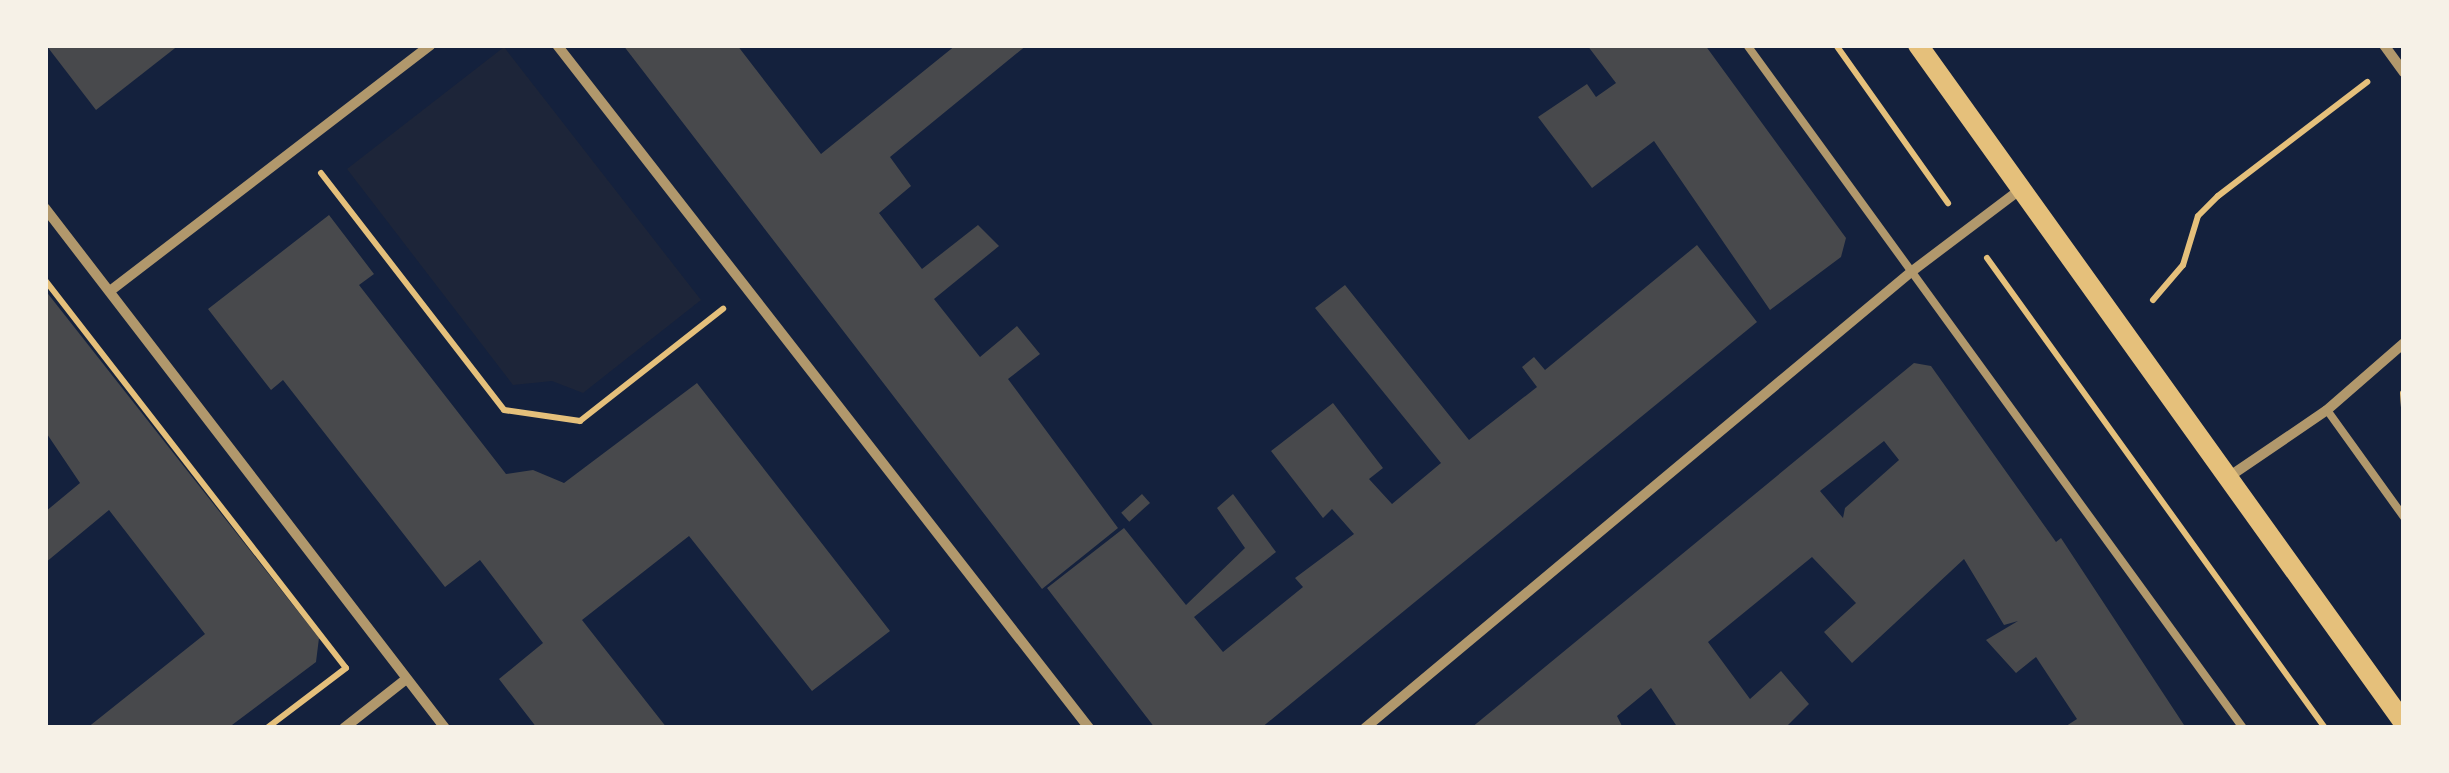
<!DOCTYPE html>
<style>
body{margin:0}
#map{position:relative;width:2449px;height:773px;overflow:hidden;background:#14213d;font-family:Ubuntu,sans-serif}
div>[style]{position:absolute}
.green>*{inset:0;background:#1d2539}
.building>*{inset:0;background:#48494c;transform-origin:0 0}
.path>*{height:6px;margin:-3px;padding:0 3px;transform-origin:3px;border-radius:3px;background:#e5c07b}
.service>*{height:8px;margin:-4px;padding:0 4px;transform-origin:4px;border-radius:4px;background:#b1986c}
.minor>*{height:10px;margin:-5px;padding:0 5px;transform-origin:5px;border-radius:5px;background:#b1986c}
.secondary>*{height:20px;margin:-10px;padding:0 10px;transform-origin:10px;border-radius:10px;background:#e5c07b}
span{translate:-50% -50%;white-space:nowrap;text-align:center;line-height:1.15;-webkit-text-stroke:9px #f6f1e7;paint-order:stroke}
.frame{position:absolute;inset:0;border:48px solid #f6f1e7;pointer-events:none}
</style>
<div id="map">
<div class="green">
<i style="clip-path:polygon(504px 47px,701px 300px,583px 393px,552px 381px,513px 385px,347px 169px)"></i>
</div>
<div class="building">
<i style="clip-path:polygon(46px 45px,179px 45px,96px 110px)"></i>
<i style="clip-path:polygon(623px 45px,737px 45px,821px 154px,956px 45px,1027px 45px,890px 157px,911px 186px,879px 213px,922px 269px,978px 225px,999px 246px,934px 299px,980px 357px,1017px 326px,1040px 354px,1008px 379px,1118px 528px,1042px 589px)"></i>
<i style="clip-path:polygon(1587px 45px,1705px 45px,1846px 238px,1841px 257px,1770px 310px,1654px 141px,1592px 188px,1538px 117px,1587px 84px,1596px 97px,1616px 83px)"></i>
<i style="clip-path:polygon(329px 215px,374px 274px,359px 285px,506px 474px,533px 470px,564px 483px,697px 383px,890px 631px,812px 691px,689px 536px,582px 620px,667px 728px,537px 728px,499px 679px,543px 643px,480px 560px,445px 587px,283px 380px,271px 390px,208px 309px)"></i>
<i style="clip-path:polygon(1697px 245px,1757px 322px,1261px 728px,1155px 728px,1047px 588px,1124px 528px,1186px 605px,1245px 548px,1217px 508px,1233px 494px,1276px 552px,1194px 617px,1223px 652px,1303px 587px,1295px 578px,1354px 534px,1332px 509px,1323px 518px,1271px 451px,1333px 403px,1383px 468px,1369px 479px,1392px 504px,1441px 463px,1315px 308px,1345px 285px,1469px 440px,1537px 387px,1522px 367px,1534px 357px,1545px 370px)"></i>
<i style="clip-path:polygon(45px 290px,319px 638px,316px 662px,228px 728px,87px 728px,205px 634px,109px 510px,45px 563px,45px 512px,80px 483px,45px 431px)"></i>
<i style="clip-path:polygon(evenodd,1914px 363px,1931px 366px,2056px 542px,2061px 538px,2186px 728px,2063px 728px,2077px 719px,2036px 657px,2016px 673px,1986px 640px,2018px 621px,2004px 625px,1964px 559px,1852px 663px,1824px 632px,1856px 603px,1812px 557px,1708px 642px,1750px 699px,1781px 671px,1809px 704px,1785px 728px,1678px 728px,1651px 688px,1617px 716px,1623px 728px,1471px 728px,1914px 363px,1884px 441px,1899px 460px,1845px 508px,1843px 518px,1820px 491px,1884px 441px)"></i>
<i style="left:1142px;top:494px;width:12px;height:28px;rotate:48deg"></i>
</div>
<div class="path">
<i style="left:1836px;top:45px;width:194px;rotate:54.7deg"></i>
<i style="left:321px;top:173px;width:299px;rotate:52.3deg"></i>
<i style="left:504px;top:410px;width:77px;rotate:8.2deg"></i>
<i style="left:580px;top:421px;width:182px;rotate:-38.1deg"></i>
<i style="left:1987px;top:258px;width:579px;rotate:54.28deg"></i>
<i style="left:45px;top:280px;width:491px;rotate:52.2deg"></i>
<i style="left:346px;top:668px;width:99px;rotate:142.8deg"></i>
<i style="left:2153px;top:300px;width:46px;rotate:-49.4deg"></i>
<i style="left:2183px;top:265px;width:51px;rotate:-73deg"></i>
<i style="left:2198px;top:216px;width:28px;rotate:-45deg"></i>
<i style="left:2218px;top:196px;width:188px;rotate:-37.4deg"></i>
<i style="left:2403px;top:393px;width:14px;rotate:86deg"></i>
</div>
<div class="service">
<i style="left:1747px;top:45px;width:844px;rotate:54.01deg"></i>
<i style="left:2327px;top:410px;width:132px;rotate:54.3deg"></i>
</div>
<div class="minor">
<i style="left:557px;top:45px;width:866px;rotate:52.08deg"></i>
<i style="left:2384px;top:45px;width:34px;rotate:54deg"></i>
<i style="left:45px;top:208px;width:656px;rotate:52.43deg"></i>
<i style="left:110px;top:291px;width:404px;rotate:-37.5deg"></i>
<i style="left:2230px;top:476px;width:117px;rotate:-34.2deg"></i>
<i style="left:2327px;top:410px;width:102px;rotate:-41deg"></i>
<i style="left:344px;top:728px;width:78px;rotate:-38.2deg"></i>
<i style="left:1365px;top:728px;width:711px;rotate:-39.87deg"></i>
<i style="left:1911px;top:272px;width:139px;rotate:-37.1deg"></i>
</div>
<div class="secondary">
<i style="left:1918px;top:45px;width:834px;rotate:54.37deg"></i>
</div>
<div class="frame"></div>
</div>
